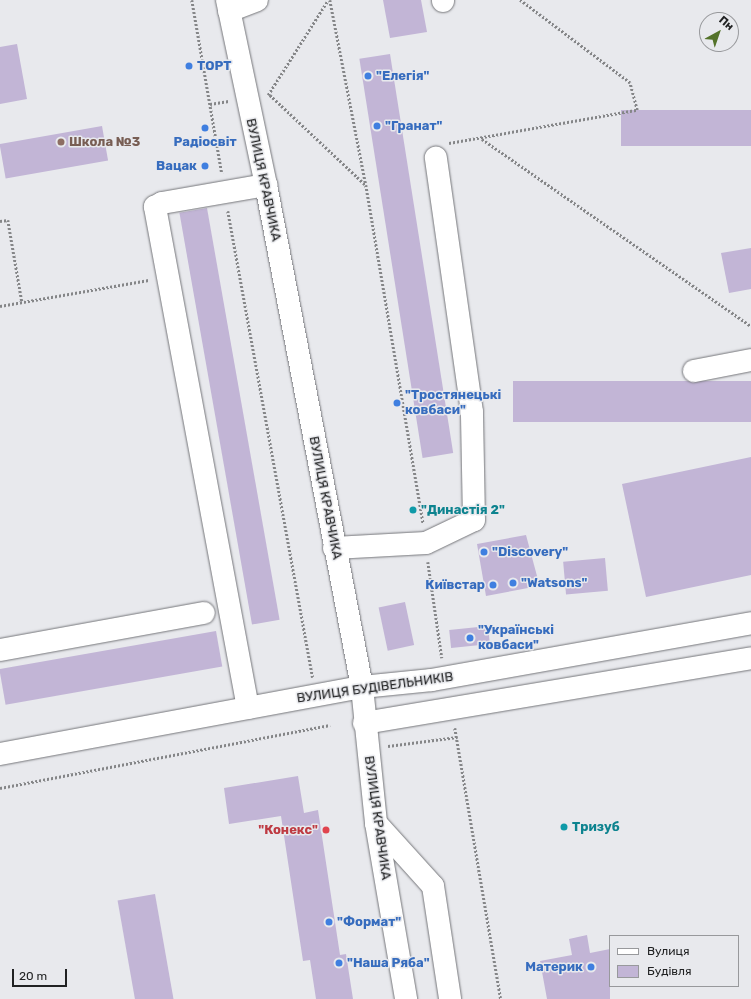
<!DOCTYPE html>
<meta charset="utf-8">
<style>
body{margin:0}
#map{position:relative;width:751px;height:999px;overflow:hidden;background:#e8e9ed;font-family:Rubik,sans-serif}
div>[style]{position:absolute}
.building>*{inset:0;background:#c2b5d6;transform-origin:0 0}
.path>*{height:2.5px;margin-top:-1.25px;transform-origin:0;background:repeating-linear-gradient(90deg,#858688 0 2px,transparent 0 4px)}
.roads{filter:drop-shadow(0 0 1px #75767a) drop-shadow(0 0 1px #75767a)}
.minor>*{height:22px;margin:-11px;padding:0 11px;transform-origin:11px;border-radius:11px;background:#fff}
.dots>*{width:11px;height:11px;translate:-50% -50%;box-sizing:border-box;border:2px solid #e8e9ed;border-radius:50%}
span{translate:-50% -50%;white-space:nowrap;text-align:center;line-height:1.15;-webkit-text-stroke:3px #e8e9ed;paint-order:stroke}
.shop-label{font-size:13px;color:#366cbe;font-weight:700}
.left{translate:0 -50%;text-align:left}
.right{translate:-100% -50%;text-align:right}
.education-label{font-size:13px;color:#785e54;font-weight:700}
.street-label{font-size:13px;color:#212223}
.culture-label{font-size:13px;color:#0d838f;font-weight:700}
.health-label{font-size:13px;color:#be3a42;font-weight:700}
.legend{position:absolute;left:609px;top:935px;width:130px;height:52px;box-sizing:border-box;background:#e8e9ed;border:1px solid #98999c;margin:0;padding:5px 7px;list-style:none;font-size:12px;color:#212223}
.legend li{display:flex;align-items:center;gap:8px;height:20px}
.legend b{width:20px;border:1px solid #98999c}
.north{position:absolute;left:699px;top:12px;width:40px;height:40px;box-sizing:border-box;background:#e8e9ed;border:1px solid #98999c;border-radius:50%;rotate:40deg;font-size:11px;font-weight:700;line-height:16px;text-align:center;color:#212223}
.north::after{content:'';display:block;margin:auto;width:14px;height:18px;background:#54732a;clip-path:polygon(50% 0,100% 100%,50% 72%,0 100%)}
.scale{position:absolute;left:12px;top:969px;width:55px;height:18px;box-sizing:border-box;border:2px solid #212223;border-top:0;padding-left:5px;font-size:12px;line-height:14px;white-space:nowrap;color:#212223;-webkit-text-stroke:3px #e8e9ed;paint-order:stroke}
</style>
<div id="map">
<div class="building">
<i style="clip-path:polygon(383px 0,421px 0,427px 32px,390px 38px)"></i>
<i style="clip-path:polygon(17px 44px,27px 99px,0 104px,0 47px)"></i>
<i style="left:390px;top:54px;width:404px;height:31px;rotate:81deg"></i>
<i style="left:751px;top:110px;width:36px;height:130px;rotate:90deg"></i>
<i style="left:102px;top:126px;width:35px;height:104px;rotate:80deg"></i>
<i style="left:207px;top:208px;width:418px;height:28px;rotate:80deg"></i>
<i style="clip-path:polygon(751px 248px,751px 289px,729px 293px,721px 253px)"></i>
<i style="left:751px;top:381px;width:41px;height:238px;rotate:90deg"></i>
<i style="clip-path:polygon(751px 457px,751px 575px,646px 597px,622px 484px)"></i>
<i style="clip-path:polygon(526px 535px,537px 576px,528px 588px,486px 596px,477px 544px)"></i>
<i style="left:605px;top:558px;width:33px;height:42px;rotate:85deg"></i>
<i style="left:405px;top:602px;width:44px;height:27px;rotate:78deg"></i>
<i style="left:488px;top:626px;width:18px;height:39px;rotate:84deg"></i>
<i style="left:216px;top:631px;width:36px;height:220px;rotate:80deg"></i>
<i style="clip-path:polygon(298px 776px,304px 813px,318px 810px,340px 955px,346px 954px,353px 999px,316px 999px,310px 960px,303px 961px,281px 816px,229px 824px,224px 788px)"></i>
<i style="left:155px;top:894px;width:107px;height:38px;rotate:80deg"></i>
<i style="clip-path:polygon(587px 935px,590px 953px,610px 949px,610px 999px,547px 999px,540px 961px,572px 955px,569px 939px)"></i>
</div>
<div class="path">
<i style="left:192px;top:0;width:176px;rotate:80.2deg"></i>
<i style="left:330px;top:0;width:188px;rotate:79deg"></i>
<i style="left:366px;top:185px;width:343px;rotate:80.4deg"></i>
<i style="left:268px;top:95px;width:112px;rotate:-57.7deg"></i>
<i style="left:270px;top:95px;width:132px;rotate:43.2deg"></i>
<i style="left:210px;top:104px;width:19px;rotate:-9deg"></i>
<i style="left:482px;top:139px;width:328px;rotate:34.8deg"></i>
<i style="left:449px;top:143px;width:191px;rotate:-10deg"></i>
<i style="left:637px;top:110px;width:28px;rotate:-105deg"></i>
<i style="left:630px;top:83px;width:138px;rotate:-143deg"></i>
<i style="left:228px;top:211px;width:474px;rotate:79.7deg"></i>
<i style="left:0;top:221px;width:8px;rotate:-7deg"></i>
<i style="left:8px;top:220px;width:83px;rotate:80.3deg"></i>
<i style="left:0;top:306px;width:151px;rotate:-9.9deg"></i>
<i style="left:428px;top:562px;width:97px;rotate:81.7deg"></i>
<i style="left:455px;top:728px;width:275px;rotate:80.4deg"></i>
<i style="left:388px;top:746px;width:70px;rotate:-7.4deg"></i>
<i style="left:0;top:788px;width:336px;rotate:-10.8deg"></i>
</div>
<div class="roads">
<div class="minor">
<i style="left:227px;top:0;width:189px;rotate:78.1deg"></i>
<i style="left:266px;top:185px;width:511px;rotate:79.17deg"></i>
<i style="left:362px;top:687px;width:137px;rotate:84.1deg"></i>
<i style="left:376px;top:823px;width:179px;rotate:80.3deg"></i>
<i style="left:443px;top:0;width:1px;rotate:90deg"></i>
<i style="left:229px;top:11px;width:30px;rotate:-21deg"></i>
<i style="left:694px;top:371px;width:58px;rotate:-10.9deg"></i>
<i style="left:334px;top:548px;width:92px;rotate:-3.1deg"></i>
<i style="left:426px;top:543px;width:53px;rotate:-25.6deg"></i>
<i style="left:474px;top:520px;width:108px;rotate:-91.1deg"></i>
<i style="left:472px;top:412px;width:257px;rotate:-98.1deg"></i>
<i style="left:0;top:650px;width:207px;rotate:-10.3deg"></i>
<i style="left:248px;top:708px;width:510px;rotate:-100.52deg"></i>
<i style="left:155px;top:207px;width:8px;rotate:-30deg"></i>
<i style="left:162px;top:203px;width:106px;rotate:-9.8deg"></i>
<i style="left:364px;top:723px;width:392px;rotate:-9.5deg"></i>
<i style="left:0;top:754px;width:368px;rotate:-10.5deg"></i>
<i style="left:362px;top:687px;width:70px;rotate:-5.7deg"></i>
<i style="left:432px;top:680px;width:324px;rotate:-10.1deg"></i>
<i style="left:376px;top:823px;width:85px;rotate:47.9deg"></i>
<i style="left:433px;top:886px;width:114px;rotate:81.4deg"></i>
</div>
</div>
<div class="dots">
<i style="left:189px;top:66px;background:#3f7fe0"></i>
<i style="left:368px;top:76px;background:#3f7fe0"></i>
<i style="left:377px;top:126px;background:#3f7fe0"></i>
<i style="left:205px;top:128px;background:#3f7fe0"></i>
<i style="left:61px;top:142px;background:#8d6e63"></i>
<i style="left:205px;top:166px;background:#3f7fe0"></i>
<i style="left:397px;top:403px;background:#3f7fe0"></i>
<i style="left:413px;top:510px;background:#0f9aa8"></i>
<i style="left:484px;top:552px;background:#3f7fe0"></i>
<i style="left:513px;top:583px;background:#3f7fe0"></i>
<i style="left:493px;top:585px;background:#3f7fe0"></i>
<i style="left:470px;top:638px;background:#3f7fe0"></i>
<i style="left:564px;top:827px;background:#0f9aa8"></i>
<i style="left:326px;top:830px;background:#e0444e"></i>
<i style="left:329px;top:922px;background:#3f7fe0"></i>
<i style="left:339px;top:963px;background:#3f7fe0"></i>
<i style="left:591px;top:967px;background:#3f7fe0"></i>
</div>
<div class="shop-label">
<span class="left" style="left:197px;top:66px">ТОРТ</span>
<span class="left" style="left:376px;top:76px">"Елегія"</span>
<span class="left" style="left:385px;top:126px">"Гранат"</span>
<span style="left:205px;top:142px">Радіосвіт</span>
<span class="right" style="left:197px;top:166px">Вацак</span>
<span class="left" style="left:405px;top:403px">"Тростянецькі<br>ковбаси"</span>
<span class="left" style="left:492px;top:552px">"Discovery"</span>
<span class="left" style="left:521px;top:583px">"Watsons"</span>
<span class="right" style="left:485px;top:585px">Київстар</span>
<span class="left" style="left:478px;top:638px">"Українські<br>ковбаси"</span>
<span class="left" style="left:337px;top:922px">"Формат"</span>
<span class="left" style="left:347px;top:963px">"Наша Ряба"</span>
<span class="right" style="left:583px;top:967px">Материк</span>
</div>
<div class="education-label">
<span class="left" style="left:69px;top:142px">Школа №3</span>
</div>
<div class="street-label">
<span style="left:263px;top:180px;rotate:78deg">ВУЛИЦЯ КРАВЧИКА</span>
<span style="left:325px;top:498px;rotate:79deg">ВУЛИЦЯ КРАВЧИКА</span>
<span style="left:375px;top:688px;rotate:-8deg">ВУЛИЦЯ БУДІВЕЛЬНИКІВ</span>
<span style="left:377px;top:818px;rotate:82deg">ВУЛИЦЯ КРАВЧИКА</span>
</div>
<div class="culture-label">
<span class="left" style="left:421px;top:510px">"Династія 2"</span>
<span class="left" style="left:572px;top:827px">Тризуб</span>
</div>
<div class="health-label">
<span class="right" style="left:318px;top:830px">"Конекс"</span>
</div>
<ul class="legend">
<li><b style="height:5px;background:#fff"></b>Вулиця</li>
<li><b style="height:11px;background:#c2b5d6"></b>Будівля</li>
</ul>
<div class="north">Пн</div>
<div class="scale">20 m</div>
</div>
